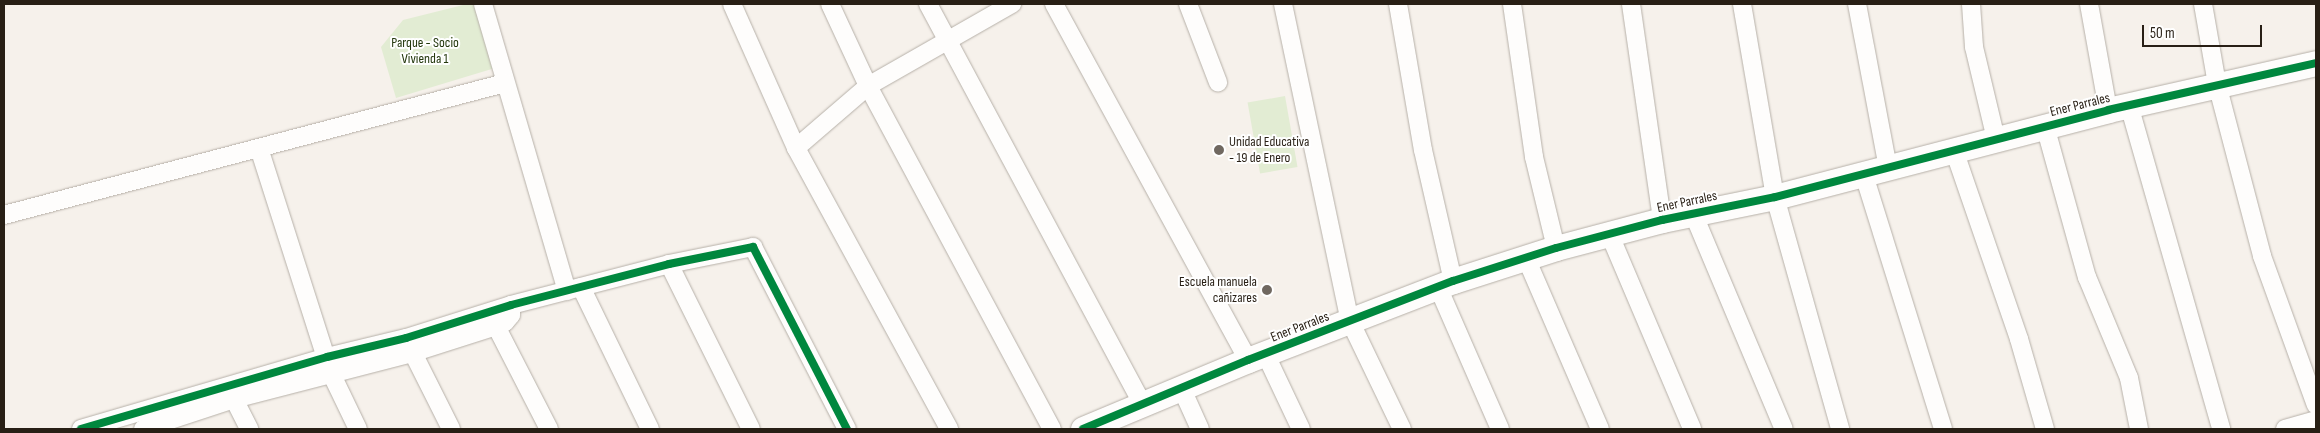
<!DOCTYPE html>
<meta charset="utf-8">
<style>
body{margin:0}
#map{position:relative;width:2320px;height:433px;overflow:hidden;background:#f6f1eb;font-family:"Sofia Sans Condensed",sans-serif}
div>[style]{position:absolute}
.green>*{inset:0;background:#e2ecd3;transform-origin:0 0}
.roads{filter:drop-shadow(0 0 1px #b6b0a8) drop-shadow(0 0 1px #b6b0a8)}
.street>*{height:18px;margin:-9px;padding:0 9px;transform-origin:9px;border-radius:9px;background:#fefdfc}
.secondary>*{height:25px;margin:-12.5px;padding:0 12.5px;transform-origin:12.5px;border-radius:12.5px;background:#fefdfc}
.cycleway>*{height:8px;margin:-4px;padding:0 4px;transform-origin:4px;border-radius:4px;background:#00873e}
.dots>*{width:14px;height:14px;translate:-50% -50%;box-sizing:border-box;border:2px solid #fff;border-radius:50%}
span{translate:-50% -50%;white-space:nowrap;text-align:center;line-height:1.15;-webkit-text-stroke:4px #fff;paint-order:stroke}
.park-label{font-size:14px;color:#23370c}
.street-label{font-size:14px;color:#281f15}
.poi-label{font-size:14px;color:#281f15}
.left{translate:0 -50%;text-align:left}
.right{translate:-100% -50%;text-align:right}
.frame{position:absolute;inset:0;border:5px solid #281f15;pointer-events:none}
.scale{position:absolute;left:2142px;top:25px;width:120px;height:22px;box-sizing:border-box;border:2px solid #281f15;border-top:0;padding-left:6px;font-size:15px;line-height:18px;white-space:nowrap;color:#281f15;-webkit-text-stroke:4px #fff;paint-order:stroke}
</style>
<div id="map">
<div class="green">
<i style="clip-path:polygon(467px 4px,474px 4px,495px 68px,396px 98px,381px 47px,403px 20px)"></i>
<i style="left:1285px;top:96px;width:72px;height:38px;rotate:80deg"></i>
</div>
<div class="roads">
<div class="street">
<i style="left:483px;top:4px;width:299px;rotate:73.7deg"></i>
<i style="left:732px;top:4px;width:158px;rotate:66deg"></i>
<i style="left:796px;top:148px;width:320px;rotate:61.4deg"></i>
<i style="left:830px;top:4px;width:90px;rotate:65.1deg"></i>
<i style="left:868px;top:86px;width:389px;rotate:61.8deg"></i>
<i style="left:928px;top:4px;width:453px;rotate:61.8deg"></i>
<i style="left:1054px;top:4px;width:405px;rotate:61.4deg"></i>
<i style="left:1188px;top:4px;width:84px;rotate:69deg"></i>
<i style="left:1283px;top:4px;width:324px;rotate:78.1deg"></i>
<i style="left:1350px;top:321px;width:120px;rotate:64.3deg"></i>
<i style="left:1398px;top:4px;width:148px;rotate:80.3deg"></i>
<i style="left:1423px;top:150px;width:134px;rotate:77.1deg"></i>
<i style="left:1512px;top:4px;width:155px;rotate:81.8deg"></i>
<i style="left:1534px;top:157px;width:94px;rotate:76.4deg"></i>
<i style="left:1631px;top:4px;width:218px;rotate:81.8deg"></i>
<i style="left:1742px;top:4px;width:196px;rotate:80.3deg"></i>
<i style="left:1775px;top:197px;width:241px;rotate:74.3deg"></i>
<i style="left:1857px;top:4px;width:167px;rotate:79.3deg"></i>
<i style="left:1971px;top:4px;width:43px;rotate:86deg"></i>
<i style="left:1974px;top:47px;width:95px;rotate:76.6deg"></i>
<i style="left:2089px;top:4px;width:108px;rotate:79.8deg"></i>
<i style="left:2203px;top:4px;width:81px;rotate:80.1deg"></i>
<i style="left:2217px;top:84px;width:178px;rotate:75.3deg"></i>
<i style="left:2262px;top:256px;width:158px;rotate:70.1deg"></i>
<i style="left:2129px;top:105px;width:337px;rotate:74.1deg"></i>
<i style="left:2045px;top:126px;width:157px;rotate:74.5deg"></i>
<i style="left:2087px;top:277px;width:109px;rotate:67.4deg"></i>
<i style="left:2129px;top:378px;width:52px;rotate:78.9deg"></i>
<i style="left:259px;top:148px;width:236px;rotate:72.3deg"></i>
<i style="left:331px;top:373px;width:62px;rotate:64.3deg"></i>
<i style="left:796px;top:148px;width:95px;rotate:-40.7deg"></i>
<i style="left:868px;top:86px;width:166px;rotate:-29.7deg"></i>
<i style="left:1954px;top:150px;width:200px;rotate:71deg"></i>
<i style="left:2019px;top:339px;width:94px;rotate:73.9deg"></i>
<i style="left:1864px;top:175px;width:266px;rotate:72.7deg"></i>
<i style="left:1693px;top:213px;width:234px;rotate:67.2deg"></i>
<i style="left:4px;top:215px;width:518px;rotate:-14.76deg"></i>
<i style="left:1609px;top:233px;width:213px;rotate:67deg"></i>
<i style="left:1526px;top:258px;width:186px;rotate:66.6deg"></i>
<i style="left:669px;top:264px;width:184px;rotate:63.6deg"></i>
<i style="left:581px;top:287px;width:158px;rotate:64.1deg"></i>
<i style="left:1438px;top:287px;width:155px;rotate:66.4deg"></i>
<i style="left:496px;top:326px;width:116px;rotate:62.8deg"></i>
<i style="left:408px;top:343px;width:96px;rotate:63.4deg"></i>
<i style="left:1265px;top:353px;width:84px;rotate:64.7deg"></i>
<i style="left:1181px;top:387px;width:46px;rotate:65.7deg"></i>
<i style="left:234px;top:399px;width:34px;rotate:63deg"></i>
<i style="left:81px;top:429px;width:256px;rotate:-16.3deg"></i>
<i style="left:327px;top:357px;width:81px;rotate:-13.5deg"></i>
<i style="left:406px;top:338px;width:110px;rotate:-17.4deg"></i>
<i style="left:511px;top:305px;width:163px;rotate:-14.5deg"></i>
<i style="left:669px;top:264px;width:86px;rotate:-11.4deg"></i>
<i style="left:753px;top:247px;width:205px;rotate:62.7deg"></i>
<i style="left:143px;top:429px;width:96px;rotate:-18.2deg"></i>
<i style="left:234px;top:399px;width:184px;rotate:-14.5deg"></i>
<i style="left:412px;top:353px;width:88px;rotate:-17.8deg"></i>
<i style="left:496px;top:326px;width:10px;rotate:-24deg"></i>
<i style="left:505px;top:322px;width:9px;rotate:-49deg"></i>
<i style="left:511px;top:315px;width:10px;rotate:-90deg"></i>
<i style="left:2285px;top:429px;width:32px;rotate:-16deg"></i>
</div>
<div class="secondary">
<i style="left:1083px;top:429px;width:179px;rotate:-22.7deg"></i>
<i style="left:1248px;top:360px;width:220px;rotate:-21.1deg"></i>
<i style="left:1453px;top:281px;width:108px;rotate:-17.8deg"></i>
<i style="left:1556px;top:248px;width:110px;rotate:-14.8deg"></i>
<i style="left:1662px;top:220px;width:115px;rotate:-11.5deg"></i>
<i style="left:1775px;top:197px;width:344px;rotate:-14.6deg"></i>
<i style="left:2108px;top:110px;width:213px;rotate:-12.7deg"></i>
</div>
</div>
<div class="cycleway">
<i style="left:81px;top:429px;width:256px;rotate:-16.3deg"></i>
<i style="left:327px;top:357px;width:81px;rotate:-13.5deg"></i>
<i style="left:406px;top:338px;width:110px;rotate:-17.4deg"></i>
<i style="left:511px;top:305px;width:163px;rotate:-14.5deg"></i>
<i style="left:669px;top:264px;width:86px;rotate:-11.4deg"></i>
<i style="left:753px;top:247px;width:205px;rotate:62.7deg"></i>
<i style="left:1083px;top:429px;width:179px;rotate:-22.7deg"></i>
<i style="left:1248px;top:360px;width:220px;rotate:-21.1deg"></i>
<i style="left:1453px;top:281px;width:108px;rotate:-17.8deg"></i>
<i style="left:1556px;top:248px;width:110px;rotate:-14.8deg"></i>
<i style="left:1662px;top:220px;width:115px;rotate:-11.5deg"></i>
<i style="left:1775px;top:197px;width:344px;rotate:-14.6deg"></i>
<i style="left:2108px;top:110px;width:213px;rotate:-12.7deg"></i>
</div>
<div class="dots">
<i style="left:1219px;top:150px;background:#706860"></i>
<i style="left:1267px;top:290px;background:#706860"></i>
</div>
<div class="park-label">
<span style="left:425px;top:51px">Parque - Socio<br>Vivienda 1</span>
</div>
<div class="street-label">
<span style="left:2080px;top:105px;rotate:-14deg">Ener Parrales</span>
<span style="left:1687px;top:202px;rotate:-12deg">Ener Parrales</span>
<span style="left:1300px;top:327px;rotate:-21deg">Ener Parrales</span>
</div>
<div class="poi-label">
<span class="left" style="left:1229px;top:150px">Unidad Educativa<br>- 19 de Enero</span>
<span class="right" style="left:1257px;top:290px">Escuela manuela<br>cañizares</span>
</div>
<div class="frame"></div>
<div class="scale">50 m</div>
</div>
